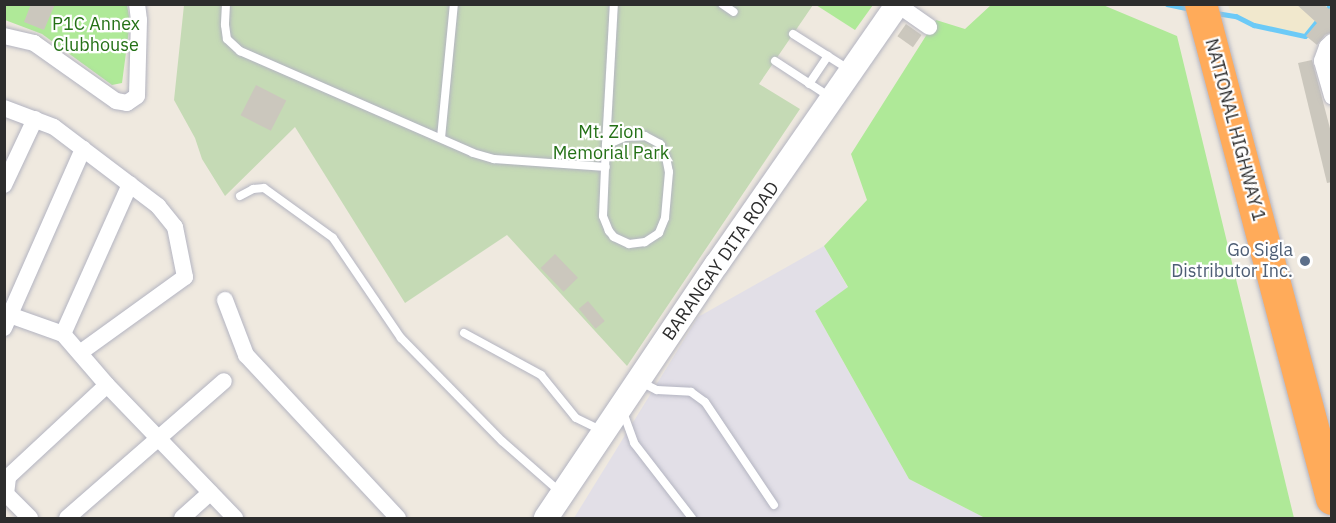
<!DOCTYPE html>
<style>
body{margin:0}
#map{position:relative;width:1336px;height:523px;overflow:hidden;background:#efe9df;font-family:"IBM Plex Sans",sans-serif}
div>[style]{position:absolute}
.industrial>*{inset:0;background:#e2dfe7}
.education>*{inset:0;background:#f1e8cd}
.green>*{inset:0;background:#afe998}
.cemetery>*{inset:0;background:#c5dab5}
.stream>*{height:4.5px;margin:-2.25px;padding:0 2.25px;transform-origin:2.25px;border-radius:2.25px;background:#6ccaf7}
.building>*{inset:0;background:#cbc7bd;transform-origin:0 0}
.roads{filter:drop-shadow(0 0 2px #b3b4c1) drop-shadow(0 0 2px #b3b4c1)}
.lane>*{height:8px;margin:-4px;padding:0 4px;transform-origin:4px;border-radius:4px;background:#fff}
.street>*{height:16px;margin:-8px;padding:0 8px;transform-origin:8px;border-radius:8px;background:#fff}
.secondary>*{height:24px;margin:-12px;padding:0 12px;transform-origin:12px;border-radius:12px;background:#fff}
.highway>*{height:32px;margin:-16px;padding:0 16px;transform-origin:16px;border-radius:16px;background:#ffab5a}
.dots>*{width:16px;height:16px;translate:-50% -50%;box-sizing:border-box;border:3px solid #fff;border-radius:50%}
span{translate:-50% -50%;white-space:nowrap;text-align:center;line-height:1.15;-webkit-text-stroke:4.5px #fff;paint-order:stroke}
.park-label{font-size:18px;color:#247116}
.street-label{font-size:18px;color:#2d2d2d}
.service-label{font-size:18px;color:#4e5e75}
.right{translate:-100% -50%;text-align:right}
.frame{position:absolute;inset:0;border:6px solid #2d2d2d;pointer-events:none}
</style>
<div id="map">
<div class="industrial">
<i style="clip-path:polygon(824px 246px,848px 288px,815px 311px,909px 479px,985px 518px,574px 518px,698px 317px)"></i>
</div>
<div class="education">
<i style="clip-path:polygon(1228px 5px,1331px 5px,1305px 36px,1254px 25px,1230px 10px)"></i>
</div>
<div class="green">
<i style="clip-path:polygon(4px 5px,127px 5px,130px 22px,122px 83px,112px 85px,42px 34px,5px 20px)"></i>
<i style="clip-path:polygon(816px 5px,873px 5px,855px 30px)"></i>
<i style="clip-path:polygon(991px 5px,1103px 5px,1177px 36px,1294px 518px,985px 518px,909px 479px,815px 311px,848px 287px,824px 246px,867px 200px,851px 154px,936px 20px,965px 29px)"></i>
</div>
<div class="cemetery">
<i style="clip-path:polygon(184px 5px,813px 5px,759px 84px,800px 109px,627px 366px,507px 235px,405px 303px,295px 127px,225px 196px,202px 159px,195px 138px,174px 100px)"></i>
</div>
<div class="stream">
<i style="left:1139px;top:4px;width:4px"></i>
<i style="left:1167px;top:4px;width:24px;rotate:12deg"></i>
<i style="left:1325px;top:12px;width:10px;rotate:-53deg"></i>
<i style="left:1216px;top:13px;width:20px;rotate:9deg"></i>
<i style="left:1236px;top:16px;width:20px;rotate:27deg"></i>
<i style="left:1254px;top:25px;width:52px;rotate:12.2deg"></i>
<i style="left:1305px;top:36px;width:22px;rotate:-51deg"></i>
</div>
<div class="building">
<i style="clip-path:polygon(31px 4px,55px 4px,44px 30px,24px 22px)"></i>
<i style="clip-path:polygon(1296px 4px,1323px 4px,1329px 9px,1332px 6px,1332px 32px,1325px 35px,1317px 45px,1306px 36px,1317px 23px)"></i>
<i style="left:906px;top:24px;width:19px;height:15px;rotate:35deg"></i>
<i style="clip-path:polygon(1312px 60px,1332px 136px,1332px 182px,1327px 183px,1298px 63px)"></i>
<i style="left:256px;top:85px;width:34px;height:34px;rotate:27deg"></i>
<i style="left:555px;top:254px;width:33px;height:20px;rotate:46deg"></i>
<i style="left:588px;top:301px;width:26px;height:12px;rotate:50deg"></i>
</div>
<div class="roads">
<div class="lane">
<i style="left:226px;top:4px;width:21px;rotate:93deg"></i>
<i style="left:225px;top:25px;width:14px;rotate:82deg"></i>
<i style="left:227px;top:39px;width:18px;rotate:43deg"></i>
<i style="left:240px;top:51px;width:254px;rotate:23.6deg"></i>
<i style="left:473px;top:153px;width:22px;rotate:16deg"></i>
<i style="left:494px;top:159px;width:112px;rotate:4.1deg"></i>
<i style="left:722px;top:4px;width:14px;rotate:34deg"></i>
<i style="left:793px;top:34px;width:67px;rotate:32.3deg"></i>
<i style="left:775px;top:61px;width:66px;rotate:33.2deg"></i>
<i style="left:809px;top:84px;width:34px;rotate:-56deg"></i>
<i style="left:441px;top:138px;width:135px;rotate:-84.5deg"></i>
<i style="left:606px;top:145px;width:21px;rotate:-23deg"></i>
<i style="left:625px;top:137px;width:20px;rotate:-3deg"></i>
<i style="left:645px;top:136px;width:17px;rotate:28deg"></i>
<i style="left:660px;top:144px;width:14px;rotate:65deg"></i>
<i style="left:666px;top:157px;width:15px;rotate:79deg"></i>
<i style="left:669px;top:172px;width:46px;rotate:95deg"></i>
<i style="left:665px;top:218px;width:16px;rotate:112deg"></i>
<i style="left:659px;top:233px;width:17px;rotate:147deg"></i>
<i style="left:645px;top:242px;width:16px;rotate:173deg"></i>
<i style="left:629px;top:244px;width:17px;rotate:-155deg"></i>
<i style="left:614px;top:237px;width:8px;rotate:-130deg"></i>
<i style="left:609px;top:231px;width:16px;rotate:-112deg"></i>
<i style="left:603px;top:216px;width:71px;rotate:-87.6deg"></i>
<i style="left:606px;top:145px;width:141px;rotate:-86.8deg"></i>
<i style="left:240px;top:196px;width:15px;rotate:-28deg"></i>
<i style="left:253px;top:189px;width:11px;rotate:-5deg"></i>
<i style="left:264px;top:188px;width:85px;rotate:35.9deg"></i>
<i style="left:333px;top:238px;width:121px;rotate:55.8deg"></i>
<i style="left:401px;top:338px;width:144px;rotate:45.6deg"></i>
<i style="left:502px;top:441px;width:77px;rotate:41.3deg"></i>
<i style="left:464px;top:333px;width:88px;rotate:28.6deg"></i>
<i style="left:541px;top:375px;width:55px;rotate:50.9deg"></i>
<i style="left:576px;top:418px;width:28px;rotate:26deg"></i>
<i style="left:639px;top:381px;width:20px;rotate:27deg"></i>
<i style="left:657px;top:390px;width:34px;rotate:3deg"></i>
<i style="left:691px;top:392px;width:17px;rotate:36deg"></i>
<i style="left:705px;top:402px;width:124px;rotate:56.2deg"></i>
<i style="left:623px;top:412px;width:33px;rotate:70deg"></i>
<i style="left:634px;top:443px;width:95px;rotate:52.3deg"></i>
</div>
<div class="street">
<i style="left:898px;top:5px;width:38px;rotate:35deg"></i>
<i style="left:4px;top:36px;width:31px;rotate:13deg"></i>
<i style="left:34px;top:43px;width:100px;rotate:35.3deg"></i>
<i style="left:116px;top:101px;width:11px;rotate:10deg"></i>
<i style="left:127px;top:103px;width:12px;rotate:-35deg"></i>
<i style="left:137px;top:96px;width:76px;rotate:-88.5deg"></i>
<i style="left:139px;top:20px;width:16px;rotate:-97deg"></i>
<i style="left:1332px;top:42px;width:7px;rotate:135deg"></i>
<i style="left:1327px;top:47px;width:15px;rotate:110deg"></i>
<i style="left:1322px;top:61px;width:37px;rotate:74deg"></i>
<i style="left:4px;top:108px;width:53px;rotate:20.8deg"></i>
<i style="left:54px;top:127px;width:131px;rotate:37.2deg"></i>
<i style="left:158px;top:206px;width:27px;rotate:51deg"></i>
<i style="left:175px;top:227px;width:51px;rotate:78.7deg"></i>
<i style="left:185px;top:277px;width:128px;rotate:144.2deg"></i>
<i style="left:4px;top:185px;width:73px;rotate:-64.8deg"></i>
<i style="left:225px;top:300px;width:59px;rotate:69.1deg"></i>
<i style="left:246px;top:355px;width:223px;rotate:47deg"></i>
<i style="left:4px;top:313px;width:63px;rotate:19.6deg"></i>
<i style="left:63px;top:334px;width:67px;rotate:49.2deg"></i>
<i style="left:107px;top:385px;width:185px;rotate:46.1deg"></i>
<i style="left:4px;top:328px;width:196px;rotate:-66.2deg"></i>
<i style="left:63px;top:334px;width:164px;rotate:-65.9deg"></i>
<i style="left:30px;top:518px;width:34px;rotate:-135deg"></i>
<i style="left:6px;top:494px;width:17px;rotate:-83deg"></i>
<i style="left:8px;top:477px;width:135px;rotate:-42.9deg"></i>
<i style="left:67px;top:518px;width:208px;rotate:-41.1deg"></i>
<i style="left:182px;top:518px;width:38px;rotate:-42deg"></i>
</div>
<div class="secondary">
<i style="left:546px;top:518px;width:306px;rotate:-56.1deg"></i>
<i style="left:717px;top:264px;width:317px;rotate:-55.2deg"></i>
</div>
<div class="highway">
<i style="left:1201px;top:4px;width:512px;rotate:75.18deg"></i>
</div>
</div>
<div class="dots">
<i style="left:1305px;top:261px;background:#5c6f8a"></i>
</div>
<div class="park-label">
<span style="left:96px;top:35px">P1C Annex<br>Clubhouse</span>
<span style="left:611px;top:143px">Mt. Zion<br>Memorial Park</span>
</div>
<div class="street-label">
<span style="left:1235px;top:130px;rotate:75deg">NATIONAL HIGHWAY 1</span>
<span style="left:721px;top:261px;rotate:-55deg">BARANGAY DITA ROAD</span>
</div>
<div class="service-label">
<span class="right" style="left:1293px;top:261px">Go Sigla<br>Distributor Inc.</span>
</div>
<div class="frame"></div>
</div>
